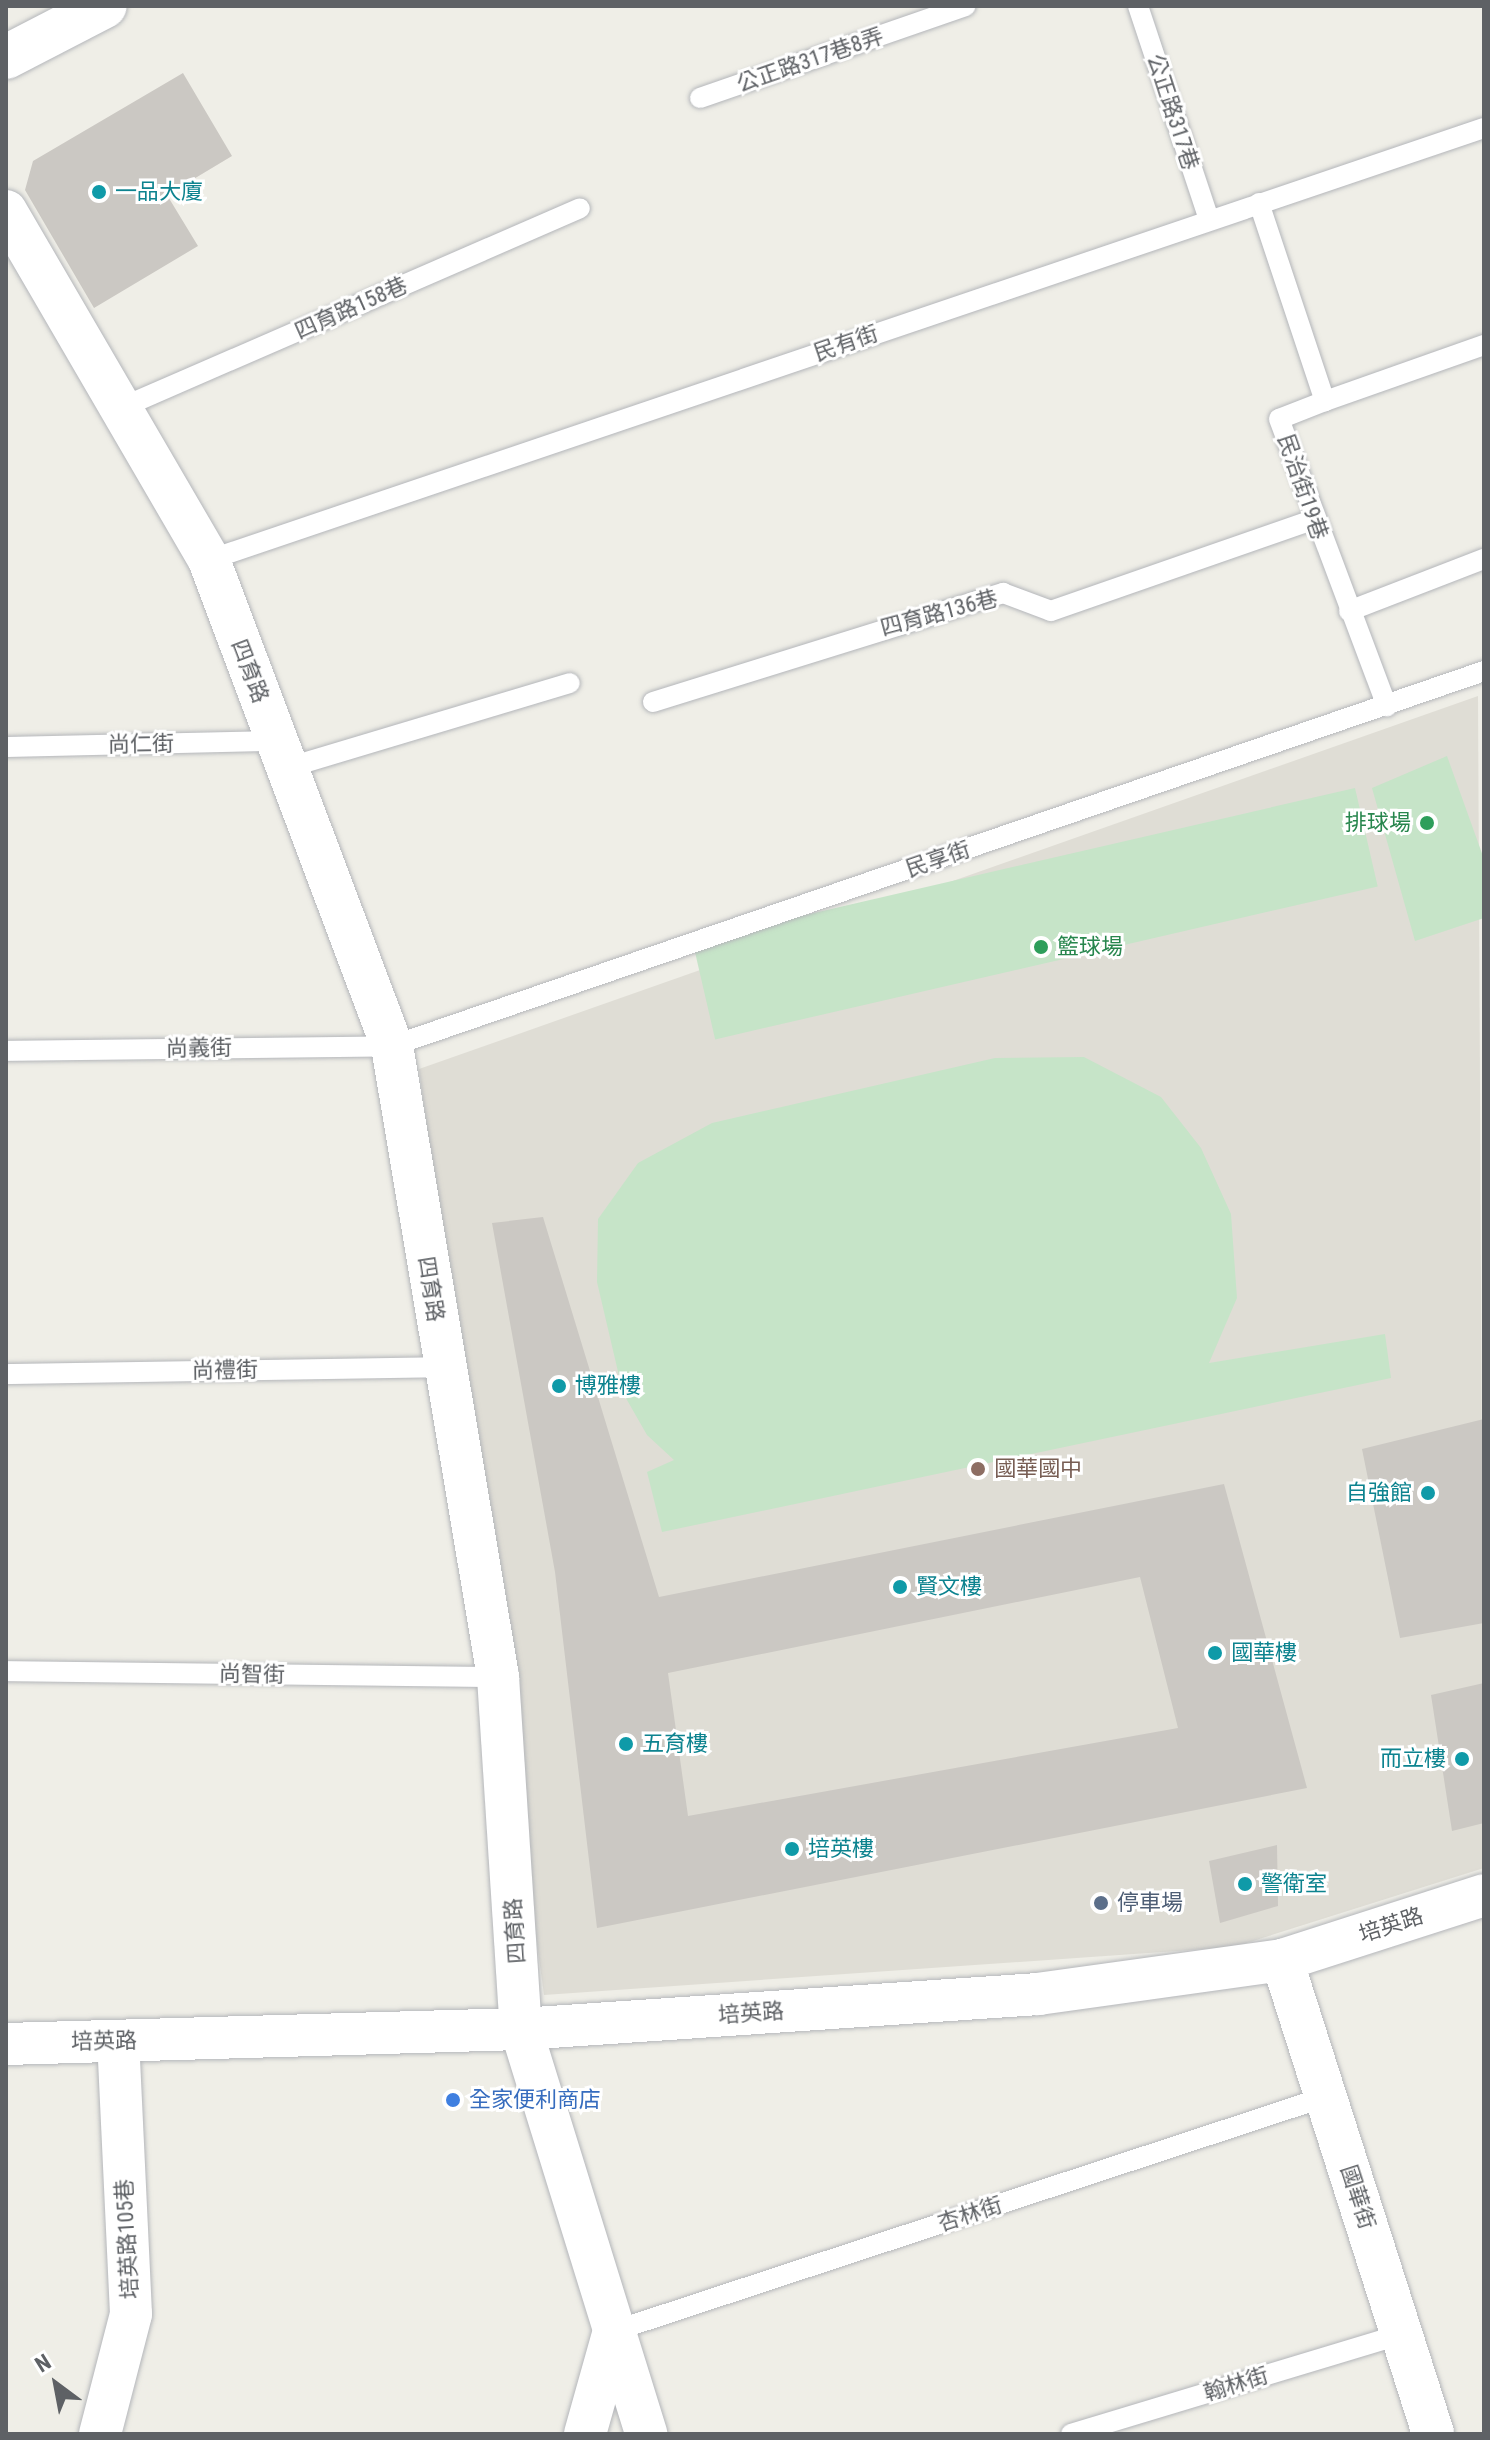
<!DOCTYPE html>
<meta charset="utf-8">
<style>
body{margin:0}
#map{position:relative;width:1490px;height:2440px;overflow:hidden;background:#efeee7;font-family:"Roboto Condensed","Noto Sans TC",sans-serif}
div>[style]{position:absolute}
.education>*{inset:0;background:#dfddd5}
.green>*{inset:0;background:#c6e4c8;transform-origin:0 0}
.building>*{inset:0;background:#cbc8c3}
.roads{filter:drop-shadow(0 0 2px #b4b6ba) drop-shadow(0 0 2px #b4b6ba)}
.service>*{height:20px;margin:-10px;padding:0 10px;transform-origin:10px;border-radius:10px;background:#fff}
.minor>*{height:42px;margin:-21px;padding:0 21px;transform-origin:21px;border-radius:21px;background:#fff}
.tertiary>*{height:44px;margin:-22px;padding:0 22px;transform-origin:22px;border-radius:22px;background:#fff}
.dots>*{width:22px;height:22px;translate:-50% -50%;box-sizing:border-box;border:4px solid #fff;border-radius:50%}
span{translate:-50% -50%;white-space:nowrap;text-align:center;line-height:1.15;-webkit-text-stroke:6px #fff;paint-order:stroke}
.street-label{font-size:22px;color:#5e6165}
.culture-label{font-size:22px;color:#0d838f}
.left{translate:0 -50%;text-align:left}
.right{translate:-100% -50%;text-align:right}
.leisure-label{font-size:22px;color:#27864d}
.education-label{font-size:22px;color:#785e54}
.service-label{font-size:22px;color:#4e5e75}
.shop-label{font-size:22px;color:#366cbe}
.frame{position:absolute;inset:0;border:8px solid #5e6165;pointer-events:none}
.north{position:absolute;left:16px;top:2344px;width:80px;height:80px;-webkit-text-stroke:6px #fff;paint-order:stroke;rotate:328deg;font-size:22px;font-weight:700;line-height:32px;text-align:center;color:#5e6165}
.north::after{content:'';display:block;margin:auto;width:28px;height:36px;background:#5e6165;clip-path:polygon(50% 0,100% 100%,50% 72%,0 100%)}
</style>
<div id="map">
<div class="education">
<i style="clip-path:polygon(1478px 696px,1484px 1868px,1234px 1947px,544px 1995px,419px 1069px)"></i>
</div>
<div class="green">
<i style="clip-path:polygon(1447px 756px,1484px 859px,1484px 918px,1415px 941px,1372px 788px)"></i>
<i style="left:1355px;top:788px;width:101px;height:680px;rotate:77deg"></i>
<i style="clip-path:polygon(1084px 1057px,1161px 1097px,1201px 1148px,1231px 1214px,1237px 1298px,1209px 1363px,1385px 1334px,1391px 1378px,662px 1532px,647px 1472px,674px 1460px,647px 1435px,623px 1393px,597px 1282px,598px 1219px,638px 1163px,712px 1123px,995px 1058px)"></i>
</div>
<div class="building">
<i style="clip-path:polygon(183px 73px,232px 156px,167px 195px,198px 246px,94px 308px,25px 190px,33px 161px)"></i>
<i style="clip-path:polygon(evenodd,543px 1217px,659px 1597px,1224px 1484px,1307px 1788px,597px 1928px,555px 1572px,492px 1223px,543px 1217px,1140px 1577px,1178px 1728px,688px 1816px,668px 1673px,1140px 1577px)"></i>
<i style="clip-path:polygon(1484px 1419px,1484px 1623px,1400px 1638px,1362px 1449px)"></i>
<i style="clip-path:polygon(1484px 1683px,1484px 1823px,1452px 1831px,1431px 1695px)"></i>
<i style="clip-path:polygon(1277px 1845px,1278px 1906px,1220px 1923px,1209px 1861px)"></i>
</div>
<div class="roads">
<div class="service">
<i style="left:1138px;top:6px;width:225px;rotate:71.6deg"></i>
<i style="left:700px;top:98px;width:281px;rotate:-19.1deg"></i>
<i style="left:1259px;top:203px;width:209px;rotate:71.6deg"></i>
<i style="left:1325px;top:401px;width:49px;rotate:158.6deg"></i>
<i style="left:1279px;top:419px;width:307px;rotate:69.4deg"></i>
<i style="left:1325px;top:401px;width:169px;rotate:-19.4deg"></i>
<i style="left:123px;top:407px;width:498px;rotate:-23.5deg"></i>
<i style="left:209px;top:560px;width:1346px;rotate:-18.72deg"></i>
<i style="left:1349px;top:611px;width:145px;rotate:-21.1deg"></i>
<i style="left:653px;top:702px;width:367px;rotate:-17.3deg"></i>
<i style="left:1003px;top:593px;width:51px;rotate:20.6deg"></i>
<i style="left:1051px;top:611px;width:277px;rotate:-19.2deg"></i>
<i style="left:6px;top:747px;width:271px;rotate:-1.3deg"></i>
<i style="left:290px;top:767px;width:292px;rotate:-16.7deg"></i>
<i style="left:6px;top:1051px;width:386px;rotate:-0.7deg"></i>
<i style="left:392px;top:1046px;width:1155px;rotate:-18.95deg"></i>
<i style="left:6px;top:1374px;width:438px;rotate:-0.9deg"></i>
<i style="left:6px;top:1671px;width:492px;rotate:0.7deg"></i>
<i style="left:614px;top:2331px;width:749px;rotate:-18.22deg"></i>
<i style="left:1071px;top:2434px;width:346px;rotate:-16.8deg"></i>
</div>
<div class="minor">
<i style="left:6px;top:211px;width:404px;rotate:59.8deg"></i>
<i style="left:209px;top:560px;width:519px;rotate:69.37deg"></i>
<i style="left:392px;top:1046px;width:640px;rotate:80.46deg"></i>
<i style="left:498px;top:1677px;width:353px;rotate:86.3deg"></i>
<i style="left:521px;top:2029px;width:424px;rotate:72.8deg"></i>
<i style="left:1282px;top:1960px;width:497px;rotate:72.3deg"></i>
<i style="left:6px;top:2044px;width:515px;rotate:-1.67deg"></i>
<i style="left:521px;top:2029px;width:518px;rotate:-3.87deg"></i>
<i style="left:1038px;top:1994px;width:246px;rotate:-7.9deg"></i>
<i style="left:1282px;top:1960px;width:212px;rotate:-17.8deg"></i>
<i style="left:100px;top:2434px;width:124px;rotate:-75.5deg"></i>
<i style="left:131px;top:2314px;width:273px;rotate:-92.7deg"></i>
<i style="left:585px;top:2434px;width:107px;rotate:-74.3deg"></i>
</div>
<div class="tertiary">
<i style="left:6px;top:57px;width:111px;rotate:-27.3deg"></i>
</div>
</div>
<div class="dots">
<i style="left:99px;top:192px;background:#0f9aa8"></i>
<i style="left:1427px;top:823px;background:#2e9e5b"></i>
<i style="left:1041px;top:947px;background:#2e9e5b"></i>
<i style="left:559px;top:1386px;background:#0f9aa8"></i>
<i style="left:978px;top:1469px;background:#8d6e63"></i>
<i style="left:1428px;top:1493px;background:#0f9aa8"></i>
<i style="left:900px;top:1587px;background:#0f9aa8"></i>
<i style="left:1215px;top:1653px;background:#0f9aa8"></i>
<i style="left:626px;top:1744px;background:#0f9aa8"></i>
<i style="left:1462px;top:1759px;background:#0f9aa8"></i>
<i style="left:792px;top:1849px;background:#0f9aa8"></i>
<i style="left:1245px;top:1884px;background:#0f9aa8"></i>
<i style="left:1101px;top:1903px;background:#5c6f8a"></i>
<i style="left:453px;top:2100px;background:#3f7fe0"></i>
</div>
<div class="street-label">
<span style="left:810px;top:60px;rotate:-19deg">公正路317巷8弄</span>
<span style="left:1173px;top:112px;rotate:72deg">公正路317巷</span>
<span style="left:351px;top:308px;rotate:-24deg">四育路158巷</span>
<span style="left:846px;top:343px;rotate:-19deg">民有街</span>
<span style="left:1303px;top:487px;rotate:71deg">民治街19巷</span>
<span style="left:939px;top:613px;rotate:-15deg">四育路136巷</span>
<span style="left:250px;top:671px;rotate:69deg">四育路</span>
<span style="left:141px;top:744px;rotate:-1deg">尚仁街</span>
<span style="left:938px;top:859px;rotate:-19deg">民享街</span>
<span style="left:199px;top:1048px;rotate:-1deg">尚義街</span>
<span style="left:431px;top:1289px;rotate:81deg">四育路</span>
<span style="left:225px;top:1370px;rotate:-1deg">尚禮街</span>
<span style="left:252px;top:1674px;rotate:1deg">尚智街</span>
<span style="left:1391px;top:1925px;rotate:-18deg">培英路</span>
<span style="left:515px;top:1931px;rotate:-94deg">四育路</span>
<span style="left:751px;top:2013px;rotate:-4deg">培英路</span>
<span style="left:104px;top:2041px;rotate:-1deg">培英路</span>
<span style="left:1358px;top:2197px;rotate:72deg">國華街</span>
<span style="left:970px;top:2214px;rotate:-18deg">杏林街</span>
<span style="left:127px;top:2239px;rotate:-93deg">培英路105巷</span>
<span style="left:1236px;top:2384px;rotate:-17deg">翰林街</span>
</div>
<div class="culture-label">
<span class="left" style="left:115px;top:192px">一品大廈</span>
<span class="left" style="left:575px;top:1386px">博雅樓</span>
<span class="right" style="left:1412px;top:1493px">自強館</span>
<span class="left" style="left:916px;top:1587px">賢文樓</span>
<span class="left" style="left:1231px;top:1653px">國華樓</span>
<span class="left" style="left:642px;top:1744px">五育樓</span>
<span class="right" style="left:1446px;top:1759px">而立樓</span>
<span class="left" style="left:808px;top:1849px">培英樓</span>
<span class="left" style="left:1261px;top:1884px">警衛室</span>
</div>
<div class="leisure-label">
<span class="right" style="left:1411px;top:823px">排球場</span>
<span class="left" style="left:1057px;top:947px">籃球場</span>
</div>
<div class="education-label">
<span class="left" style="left:994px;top:1469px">國華國中</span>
</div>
<div class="service-label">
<span class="left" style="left:1117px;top:1903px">停車場</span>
</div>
<div class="shop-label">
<span class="left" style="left:469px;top:2100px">全家便利商店</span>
</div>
<div class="frame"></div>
<div class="north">N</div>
</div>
